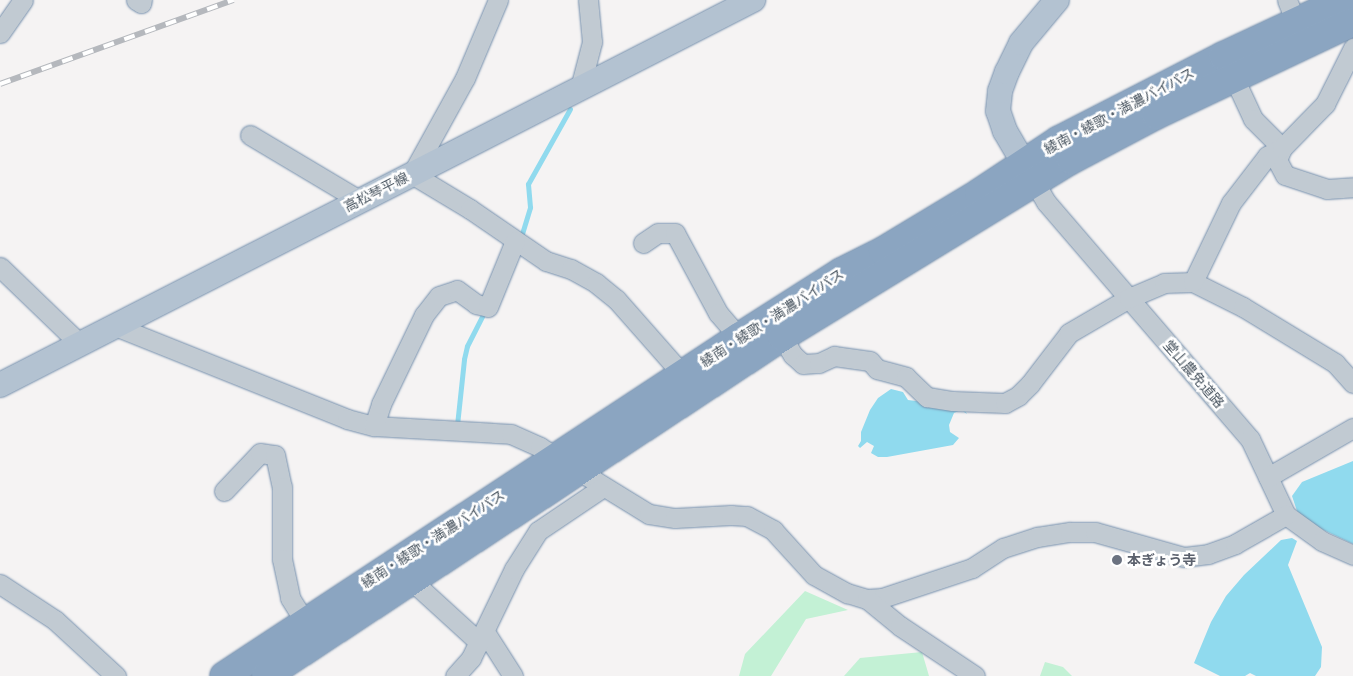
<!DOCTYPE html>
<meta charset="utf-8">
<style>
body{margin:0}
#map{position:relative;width:1353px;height:676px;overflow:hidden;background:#f5f3f3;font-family:Cabin,"Noto Sans JP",sans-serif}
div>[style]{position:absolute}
.green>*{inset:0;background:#c3f1d5}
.water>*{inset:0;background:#90daee}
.stream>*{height:5px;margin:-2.5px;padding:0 2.5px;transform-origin:2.5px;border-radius:2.5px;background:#90daee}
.roads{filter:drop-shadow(0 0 1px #7690ad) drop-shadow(0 0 1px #7690ad)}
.minor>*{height:19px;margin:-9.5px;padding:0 9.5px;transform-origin:9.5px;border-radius:9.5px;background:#c1cad2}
.major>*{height:24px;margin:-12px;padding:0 12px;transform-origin:12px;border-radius:12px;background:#b3c2d1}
.highway>*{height:28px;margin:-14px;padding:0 14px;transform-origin:14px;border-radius:14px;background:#8ba5c1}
.rail>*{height:5.5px;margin-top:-2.75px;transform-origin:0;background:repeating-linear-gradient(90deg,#fff 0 11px,#b5b8bd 0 22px);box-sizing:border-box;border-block:1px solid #b5b8bd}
.dots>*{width:14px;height:14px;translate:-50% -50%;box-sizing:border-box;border:2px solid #fff;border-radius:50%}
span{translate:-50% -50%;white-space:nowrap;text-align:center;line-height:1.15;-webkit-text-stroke:5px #fff;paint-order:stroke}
.street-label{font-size:14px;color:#4a5661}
.worship-label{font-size:14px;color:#5b616d;font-weight:700}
.left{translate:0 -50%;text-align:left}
</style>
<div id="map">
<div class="green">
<i style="clip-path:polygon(805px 591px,848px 610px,806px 619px,771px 676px,739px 676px,745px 654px)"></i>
<i style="clip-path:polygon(922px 652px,929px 676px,844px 676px,860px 658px)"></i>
<i style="clip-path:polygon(1045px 662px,1063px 667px,1072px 676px,1040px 676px)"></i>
</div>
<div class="water">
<i style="clip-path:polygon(891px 389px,903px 392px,908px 400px,963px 407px,967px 414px,961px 410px,954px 413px,949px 425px,950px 432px,959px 438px,953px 445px,887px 457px,878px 457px,871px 453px,874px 446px,867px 442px,860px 448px,858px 446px,861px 441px,861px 432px,870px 410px,878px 398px)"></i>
<i style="clip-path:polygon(1353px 461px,1353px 544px,1315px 526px,1298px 514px,1292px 496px,1302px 482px)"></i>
<i style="clip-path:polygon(1292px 538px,1297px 541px,1288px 565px,1322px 647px,1321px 667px,1315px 676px,1256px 676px,1250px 673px,1245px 676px,1220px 676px,1194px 663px,1211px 622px,1226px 596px,1244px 575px,1281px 540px)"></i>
</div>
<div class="stream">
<i style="left:521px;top:237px;width:31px;rotate:-73deg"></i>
<i style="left:530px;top:207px;width:23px;rotate:-95deg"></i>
<i style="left:528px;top:184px;width:86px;rotate:-60.8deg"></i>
<i style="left:457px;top:425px;width:66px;rotate:-83.9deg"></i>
<i style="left:464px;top:359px;width:13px;rotate:-77deg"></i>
<i style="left:467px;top:346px;width:36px;rotate:-63deg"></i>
</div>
<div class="roads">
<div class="minor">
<i style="left:136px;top:0;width:6px;rotate:31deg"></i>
<i style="left:141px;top:3px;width:3px;rotate:-72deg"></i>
<i style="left:498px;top:0;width:85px;rotate:112.9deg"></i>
<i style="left:465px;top:78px;width:110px;rotate:118.9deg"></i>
<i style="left:412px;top:174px;width:68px;rotate:31.1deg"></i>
<i style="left:470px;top:209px;width:92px;rotate:34.4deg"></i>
<i style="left:546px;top:261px;width:26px;rotate:18deg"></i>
<i style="left:571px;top:269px;width:29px;rotate:29deg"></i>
<i style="left:596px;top:283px;width:26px;rotate:39deg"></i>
<i style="left:616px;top:299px;width:101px;rotate:48.6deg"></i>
<i style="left:1287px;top:0;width:24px;rotate:68deg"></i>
<i style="left:0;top:33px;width:40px;rotate:-55.1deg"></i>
<i style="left:1234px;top:78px;width:45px;rotate:65.1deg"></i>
<i style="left:1253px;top:119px;width:41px;rotate:45deg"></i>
<i style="left:1282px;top:148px;width:13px;rotate:113deg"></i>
<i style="left:1277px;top:160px;width:17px;rotate:62deg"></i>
<i style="left:1285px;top:175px;width:44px;rotate:18.4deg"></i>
<i style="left:1327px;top:189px;width:26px;rotate:-4deg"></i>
<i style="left:580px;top:88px;width:48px;rotate:-75.4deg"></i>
<i style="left:592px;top:42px;width:42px;rotate:-95.4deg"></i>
<i style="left:250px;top:135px;width:127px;rotate:30.8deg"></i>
<i style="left:1035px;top:183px;width:22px;rotate:60deg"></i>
<i style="left:1046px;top:202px;width:313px;rotate:49.3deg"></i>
<i style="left:1250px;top:439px;width:84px;rotate:64.7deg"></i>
<i style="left:1286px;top:515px;width:44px;rotate:35.8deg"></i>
<i style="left:1322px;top:541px;width:34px;rotate:24deg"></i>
<i style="left:643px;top:243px;width:18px;rotate:-34deg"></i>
<i style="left:658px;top:233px;width:17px"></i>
<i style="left:675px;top:233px;width:91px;rotate:61.7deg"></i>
<i style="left:718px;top:313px;width:32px;rotate:49deg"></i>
<i style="left:739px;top:337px;width:43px"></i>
<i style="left:782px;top:337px;width:21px;rotate:59deg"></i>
<i style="left:793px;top:355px;width:13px;rotate:42deg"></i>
<i style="left:803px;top:364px;width:16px;rotate:-4deg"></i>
<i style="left:819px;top:363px;width:17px;rotate:-25deg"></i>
<i style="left:834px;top:356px;width:36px;rotate:8deg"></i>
<i style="left:870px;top:361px;width:11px;rotate:49deg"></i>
<i style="left:877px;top:369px;width:30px;rotate:15deg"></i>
<i style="left:906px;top:377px;width:29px;rotate:44deg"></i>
<i style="left:927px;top:397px;width:26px;rotate:9deg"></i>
<i style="left:953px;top:401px;width:52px;rotate:2.2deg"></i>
<i style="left:1005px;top:403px;width:15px;rotate:-28deg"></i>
<i style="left:1018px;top:396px;width:17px;rotate:-45deg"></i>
<i style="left:1030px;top:384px;width:64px;rotate:-52.6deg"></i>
<i style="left:1069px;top:333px;width:69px;rotate:-30.3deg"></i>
<i style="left:1129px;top:298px;width:38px;rotate:-23deg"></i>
<i style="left:1164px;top:283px;width:29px;rotate:-2deg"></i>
<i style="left:1193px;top:282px;width:56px;rotate:26.6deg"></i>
<i style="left:1243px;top:307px;width:108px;rotate:31.3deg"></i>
<i style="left:1335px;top:363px;width:27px;rotate:48deg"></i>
<i style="left:0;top:267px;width:111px;rotate:43.9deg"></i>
<i style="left:1193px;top:282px;width:88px;rotate:-64.3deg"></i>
<i style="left:1231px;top:203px;width:59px;rotate:-52.5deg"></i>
<i style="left:1267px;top:156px;width:17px;rotate:-28deg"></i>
<i style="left:1282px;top:148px;width:62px;rotate:-45.7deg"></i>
<i style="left:1325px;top:104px;width:63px;rotate:-63.4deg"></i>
<i style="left:115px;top:326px;width:250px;rotate:21.8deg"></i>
<i style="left:347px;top:419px;width:28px;rotate:15deg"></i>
<i style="left:374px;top:426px;width:137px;rotate:3.3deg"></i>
<i style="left:511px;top:434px;width:32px;rotate:24deg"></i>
<i style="left:540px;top:447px;width:128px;rotate:31.6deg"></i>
<i style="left:649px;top:514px;width:26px;rotate:9deg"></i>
<i style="left:675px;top:518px;width:56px;rotate:-3.1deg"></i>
<i style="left:731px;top:515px;width:16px;rotate:4deg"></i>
<i style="left:747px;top:516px;width:30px;rotate:28deg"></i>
<i style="left:773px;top:530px;width:61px;rotate:47.7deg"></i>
<i style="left:814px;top:575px;width:38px;rotate:29deg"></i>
<i style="left:847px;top:593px;width:21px;rotate:17deg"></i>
<i style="left:867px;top:599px;width:15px;rotate:-4deg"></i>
<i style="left:882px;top:598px;width:95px;rotate:-18.4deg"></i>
<i style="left:972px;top:568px;width:37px;rotate:-33deg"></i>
<i style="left:1003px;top:548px;width:36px;rotate:-18deg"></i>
<i style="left:1037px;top:537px;width:33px;rotate:-9deg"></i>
<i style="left:1070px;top:532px;width:25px"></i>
<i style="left:1095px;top:532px;width:92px;rotate:15.7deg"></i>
<i style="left:1184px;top:557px;width:24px;rotate:-7deg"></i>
<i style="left:1208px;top:554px;width:29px;rotate:-20deg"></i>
<i style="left:1235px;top:544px;width:59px;rotate:-29.6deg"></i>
<i style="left:374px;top:426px;width:23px;rotate:-72deg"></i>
<i style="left:381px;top:404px;width:99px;rotate:-64.2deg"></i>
<i style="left:424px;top:315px;width:24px;rotate:-52deg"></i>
<i style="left:439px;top:296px;width:19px;rotate:-18deg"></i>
<i style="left:457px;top:290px;width:24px;rotate:36deg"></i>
<i style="left:476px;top:304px;width:12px;rotate:14deg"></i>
<i style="left:488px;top:307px;width:71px;rotate:-67.8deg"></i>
<i style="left:1268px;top:477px;width:98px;rotate:-30deg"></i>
<i style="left:224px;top:491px;width:52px;rotate:-46.5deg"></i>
<i style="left:260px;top:453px;width:15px;rotate:8deg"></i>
<i style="left:275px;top:455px;width:33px;rotate:78deg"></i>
<i style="left:282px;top:487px;width:72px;rotate:90deg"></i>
<i style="left:282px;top:559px;width:40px;rotate:78deg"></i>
<i style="left:290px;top:598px;width:28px;rotate:58deg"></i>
<i style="left:412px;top:581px;width:92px;rotate:42.4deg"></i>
<i style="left:0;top:584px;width:66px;rotate:33.2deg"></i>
<i style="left:55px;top:620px;width:83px;rotate:42.6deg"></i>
<i style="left:867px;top:599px;width:43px;rotate:39.3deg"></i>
<i style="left:900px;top:626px;width:90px;rotate:33.7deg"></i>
<i style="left:485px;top:632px;width:52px;rotate:57.5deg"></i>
<i style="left:455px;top:676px;width:24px;rotate:-48deg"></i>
<i style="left:471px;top:658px;width:99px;rotate:-64.2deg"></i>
<i style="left:514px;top:569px;width:45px;rotate:-57.7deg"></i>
<i style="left:538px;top:531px;width:78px;rotate:-34.1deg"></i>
</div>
<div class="major">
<i style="left:1033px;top:179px;width:56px;rotate:-120.3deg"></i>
<i style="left:1005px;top:131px;width:21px;rotate:-109deg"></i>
<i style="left:998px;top:111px;width:20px;rotate:-84deg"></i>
<i style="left:1000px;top:91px;width:20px;rotate:-70deg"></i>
<i style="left:1007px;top:72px;width:32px;rotate:-64deg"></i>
<i style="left:1021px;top:43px;width:56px;rotate:-50.1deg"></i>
<i style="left:0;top:385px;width:846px;rotate:-27.08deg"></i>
</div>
<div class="highway">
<i style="left:224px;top:676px;width:617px;rotate:-33.36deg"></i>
<i style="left:739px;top:337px;width:121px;rotate:-32.5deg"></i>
<i style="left:841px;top:272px;width:47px;rotate:-26.6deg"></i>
<i style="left:883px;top:251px;width:112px;rotate:-31.1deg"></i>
<i style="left:979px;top:193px;width:96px;rotate:-33.5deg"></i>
<i style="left:1059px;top:140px;width:184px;rotate:-27.1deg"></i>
<i style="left:1223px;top:56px;width:132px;rotate:-25deg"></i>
<i style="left:266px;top:676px;width:617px;rotate:-33.3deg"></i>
<i style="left:782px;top:337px;width:339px;rotate:-31.5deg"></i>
<i style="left:1071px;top:160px;width:96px;rotate:-27.9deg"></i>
<i style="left:1156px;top:115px;width:218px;rotate:-25.3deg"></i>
</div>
</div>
<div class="rail">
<i style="left:0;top:84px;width:248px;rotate:-19.8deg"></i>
</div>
<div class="dots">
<i style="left:1117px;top:560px;background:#6b7280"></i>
</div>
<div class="street-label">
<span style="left:1119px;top:111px;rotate:-28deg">綾南・綾歌・満濃バイパス</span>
<span style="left:376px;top:192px;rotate:-27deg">高松琴平線</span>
<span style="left:772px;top:318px;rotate:-33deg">綾南・綾歌・満濃バイパス</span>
<span style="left:1194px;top:374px;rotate:49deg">堂山農免道路</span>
<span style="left:433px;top:539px;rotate:-33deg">綾南・綾歌・満濃バイパス</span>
</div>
<div class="worship-label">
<span class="left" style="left:1127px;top:560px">本ぎょう寺</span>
</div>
</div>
